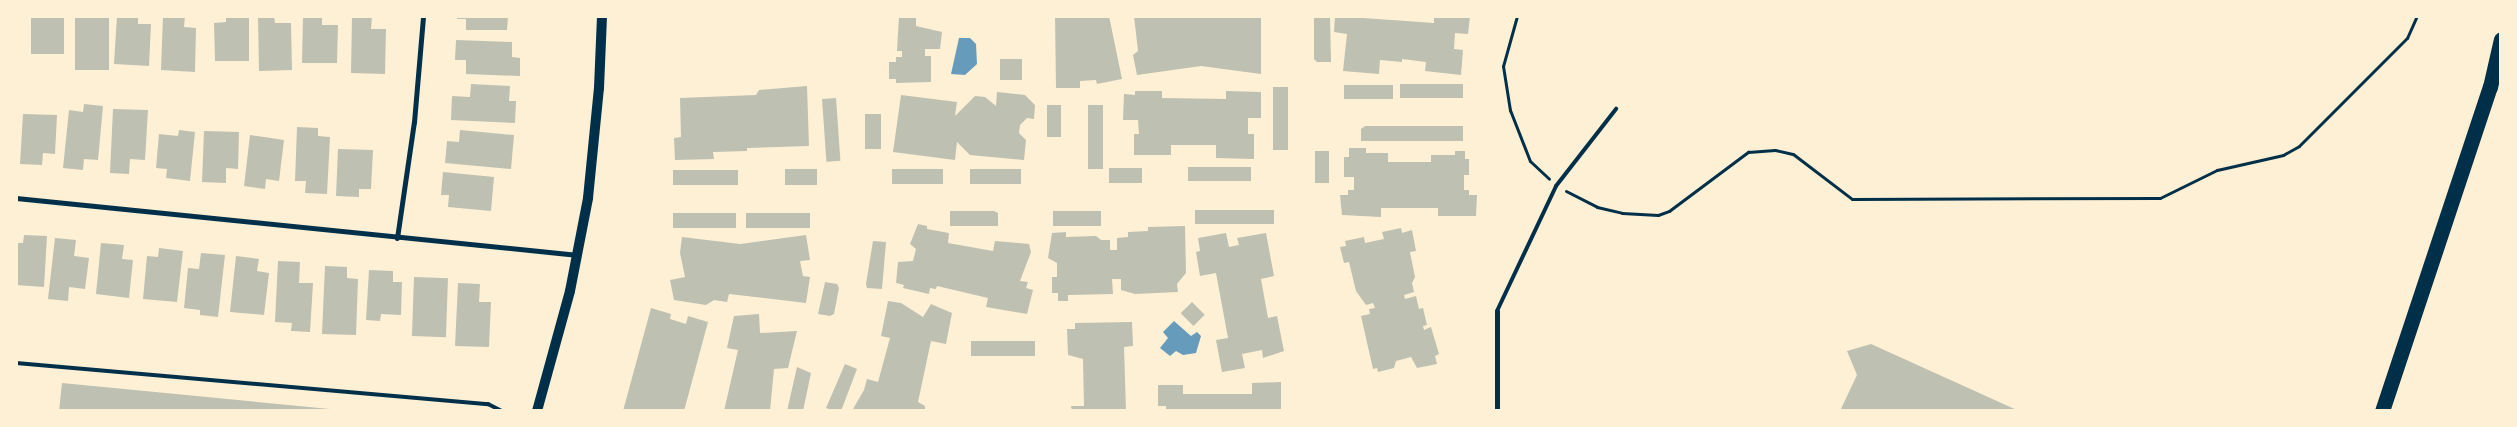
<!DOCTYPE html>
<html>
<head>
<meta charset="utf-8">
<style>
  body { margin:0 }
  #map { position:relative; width:2517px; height:427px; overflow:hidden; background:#fdf0d5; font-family:Commissioner,sans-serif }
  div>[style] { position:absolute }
  .water>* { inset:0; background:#669bbc }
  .building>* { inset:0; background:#bec0b2; transform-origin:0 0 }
  .path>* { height:3px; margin:-1.5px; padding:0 1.5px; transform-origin:1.5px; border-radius:1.5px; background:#003049 }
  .service>* { height:4px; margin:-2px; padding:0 2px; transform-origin:2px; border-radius:2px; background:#003049 }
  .minor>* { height:5px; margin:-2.5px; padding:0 2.5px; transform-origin:2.5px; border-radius:2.5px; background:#003049 }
  .secondary>* { height:10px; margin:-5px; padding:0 5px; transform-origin:5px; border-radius:5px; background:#003049 }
  .motorway>* { height:15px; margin:-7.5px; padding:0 7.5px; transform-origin:7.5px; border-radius:7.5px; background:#003049 }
  span { translate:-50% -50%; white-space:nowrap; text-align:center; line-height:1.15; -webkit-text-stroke:5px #fdf0d5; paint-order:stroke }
  .frame { position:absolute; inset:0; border:18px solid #fdf0d5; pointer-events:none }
</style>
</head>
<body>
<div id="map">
  <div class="water">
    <div style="clip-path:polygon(959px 38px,970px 38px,976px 44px,977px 64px,965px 75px,951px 74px)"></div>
    <div style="clip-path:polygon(1174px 321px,1191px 336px,1197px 332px,1201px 336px,1196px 353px,1183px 355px,1176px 351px,1170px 356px,1160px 348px,1168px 338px,1163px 332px)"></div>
  </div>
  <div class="building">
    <div style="left:31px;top:16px;width:33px;height:38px"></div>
    <div style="left:75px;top:16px;width:34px;height:54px"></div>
    <div style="clip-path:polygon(117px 16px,138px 16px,138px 24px,151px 24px,149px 66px,114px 64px)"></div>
    <div style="clip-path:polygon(163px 16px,185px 16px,184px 27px,196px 28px,195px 72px,161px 70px)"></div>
    <div style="clip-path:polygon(226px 16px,249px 16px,249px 61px,215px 61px,214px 23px,226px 22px)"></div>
    <div style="clip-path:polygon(258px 16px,274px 16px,275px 23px,291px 23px,292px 70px,259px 71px)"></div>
    <div style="clip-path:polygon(303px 16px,322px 16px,322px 25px,338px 25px,337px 63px,302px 63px)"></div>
    <div style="clip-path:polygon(352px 16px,372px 16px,371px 29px,386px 29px,385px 74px,351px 73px)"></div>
    <div style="clip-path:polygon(457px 16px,508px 16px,507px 30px,466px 30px,466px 19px,457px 19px)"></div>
    <div style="clip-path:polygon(899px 16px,916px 16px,916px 26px,942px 32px,940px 49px,925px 49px,925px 56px,931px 56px,931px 82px,896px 83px,896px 79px,889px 79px,889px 62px,896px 62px,896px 57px,902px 57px,902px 51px,897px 51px)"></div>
    <div style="clip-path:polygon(1055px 16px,1109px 16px,1122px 79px,1097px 84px,1096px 80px,1080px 81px,1080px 88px,1056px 88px)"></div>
    <div style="clip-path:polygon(1134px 16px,1261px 16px,1261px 74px,1201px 66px,1137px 75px,1133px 55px,1138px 51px)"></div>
    <div style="clip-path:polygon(1314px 16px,1330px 16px,1331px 62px,1317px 62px,1314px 59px)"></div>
    <div style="clip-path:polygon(1335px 16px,1434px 23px,1434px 16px,1470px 16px,1468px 34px,1455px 33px,1454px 49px,1463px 50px,1461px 75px,1425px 71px,1426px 62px,1402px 59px,1402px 62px,1380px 60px,1379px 74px,1343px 71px,1347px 34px,1334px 32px)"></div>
    <div style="clip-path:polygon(456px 40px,512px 42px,512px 57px,520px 58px,520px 76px,466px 74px,466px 60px,455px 60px)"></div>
    <div style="left:1000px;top:59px;width:22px;height:21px"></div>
    <div style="clip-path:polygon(471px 84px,510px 86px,509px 101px,516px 101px,515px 123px,451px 120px,452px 96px,470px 97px)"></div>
    <div style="left:1400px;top:84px;width:63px;height:14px"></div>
    <div style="left:1344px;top:85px;width:49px;height:14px"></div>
    <div style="clip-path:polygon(807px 86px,809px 146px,747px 148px,747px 151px,713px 152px,714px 159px,675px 160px,674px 138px,681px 137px,680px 98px,756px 95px,759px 90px)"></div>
    <div style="left:1273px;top:87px;width:15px;height:63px"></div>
    <div style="clip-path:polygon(1135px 91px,1162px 91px,1162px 98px,1226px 99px,1226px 91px,1261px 92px,1261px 118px,1248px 118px,1248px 134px,1254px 134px,1254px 159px,1216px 158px,1216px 145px,1171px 145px,1171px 155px,1134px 155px,1134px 134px,1139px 134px,1138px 120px,1123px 120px,1124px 94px,1135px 95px)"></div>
    <div style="clip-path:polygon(997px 92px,1025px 95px,1035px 105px,1034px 119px,1027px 118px,1020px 125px,1019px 133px,1026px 140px,1024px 160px,970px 155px,957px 142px,955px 160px,893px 152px,901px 95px,957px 102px,955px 116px,975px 96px,985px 97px,996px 106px)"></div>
    <div style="left:836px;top:98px;width:63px;height:14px;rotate:86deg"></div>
    <div style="clip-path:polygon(84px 104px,103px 106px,98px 160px,84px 159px,83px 170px,63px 168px,69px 110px,83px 112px)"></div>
    <div style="left:1047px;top:105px;width:14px;height:32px"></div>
    <div style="left:1088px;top:105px;width:15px;height:64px"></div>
    <div style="clip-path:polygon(113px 109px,148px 110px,145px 160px,130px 159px,129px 174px,110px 173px)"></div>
    <div style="clip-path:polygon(23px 114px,57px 115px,55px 154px,43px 153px,42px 165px,20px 164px)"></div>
    <div style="left:865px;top:114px;width:16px;height:35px"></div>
    <div style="clip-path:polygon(1365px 126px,1463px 126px,1463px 141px,1361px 141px,1361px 129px)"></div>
    <div style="clip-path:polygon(297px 127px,318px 128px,318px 136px,330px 137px,327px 194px,305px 193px,306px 181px,295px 181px)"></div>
    <div style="clip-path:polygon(179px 130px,195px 132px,190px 181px,166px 178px,167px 169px,156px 168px,159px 134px,178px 136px)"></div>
    <div style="clip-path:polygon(460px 130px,514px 135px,511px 169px,445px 163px,447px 141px,459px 142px)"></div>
    <div style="clip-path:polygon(204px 131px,239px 132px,238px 169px,226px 168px,226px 183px,202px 182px)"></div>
    <div style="clip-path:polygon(250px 135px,284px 140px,279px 181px,266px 179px,265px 189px,244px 186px)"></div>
    <div style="clip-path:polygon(1349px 148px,1366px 148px,1366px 153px,1388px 153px,1388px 162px,1431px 162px,1431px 155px,1455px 155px,1455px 151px,1465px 151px,1465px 159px,1469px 159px,1469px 175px,1464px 175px,1464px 190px,1469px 190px,1469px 195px,1477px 195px,1476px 216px,1438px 216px,1438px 208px,1381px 208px,1381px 217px,1342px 215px,1340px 195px,1348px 195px,1348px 190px,1354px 190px,1354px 177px,1344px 177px,1344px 157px,1349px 157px)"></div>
    <div style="clip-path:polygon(338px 149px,373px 150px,371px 189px,359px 189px,359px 197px,336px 196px)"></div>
    <div style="left:1315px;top:151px;width:14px;height:32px"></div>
    <div style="left:1251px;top:167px;width:14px;height:63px;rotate:90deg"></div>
    <div style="left:1109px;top:168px;width:33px;height:15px"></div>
    <div style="left:817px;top:169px;width:16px;height:32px;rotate:90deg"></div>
    <div style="left:943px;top:169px;width:15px;height:51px;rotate:90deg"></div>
    <div style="left:970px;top:169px;width:51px;height:15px"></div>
    <div style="left:673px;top:170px;width:65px;height:15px"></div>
    <div style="clip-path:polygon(443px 172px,494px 177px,491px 211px,448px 207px,449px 195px,441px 195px)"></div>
    <div style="left:1195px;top:210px;width:79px;height:14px"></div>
    <div style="clip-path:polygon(950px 211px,994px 211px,998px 213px,998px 226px,950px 226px)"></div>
    <div style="left:1053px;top:211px;width:48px;height:15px"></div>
    <div style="left:673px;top:213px;width:63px;height:15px"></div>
    <div style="left:746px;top:213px;width:64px;height:15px"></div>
    <div style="clip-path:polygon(918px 224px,927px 226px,927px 229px,949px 233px,948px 243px,993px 251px,995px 241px,1029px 244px,1031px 252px,1020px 281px,1028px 282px,1026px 288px,1033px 290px,1027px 314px,986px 307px,988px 298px,937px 286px,936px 289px,930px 288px,929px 294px,903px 288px,904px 285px,896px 283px,898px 262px,913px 261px,916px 249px,910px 244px)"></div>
    <div style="clip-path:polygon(1185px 226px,1186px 273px,1177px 284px,1178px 292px,1135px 294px,1121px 290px,1121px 279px,1112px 279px,1113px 294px,1068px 295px,1068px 301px,1058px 301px,1058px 293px,1052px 293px,1052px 277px,1057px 277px,1057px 263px,1048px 258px,1052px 233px,1066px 232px,1066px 237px,1096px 236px,1101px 240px,1110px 240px,1110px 250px,1117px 250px,1117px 238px,1128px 237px,1128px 232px,1148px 231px,1148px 227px)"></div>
    <div style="clip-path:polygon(1401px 228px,1402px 233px,1412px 230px,1416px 251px,1410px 252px,1415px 277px,1412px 283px,1414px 292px,1404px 295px,1405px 299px,1416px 296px,1419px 309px,1423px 308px,1427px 325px,1423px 326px,1424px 330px,1431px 327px,1439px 354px,1435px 356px,1437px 364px,1417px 368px,1411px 357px,1396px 361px,1394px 368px,1378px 372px,1377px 368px,1373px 369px,1361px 316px,1370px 314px,1369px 309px,1375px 308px,1373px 303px,1366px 305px,1356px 291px,1349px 262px,1344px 263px,1340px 247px,1346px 246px,1345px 241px,1364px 237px,1365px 243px,1384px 239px,1382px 232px)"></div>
    <div style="clip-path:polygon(1226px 233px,1229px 247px,1239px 245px,1237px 238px,1266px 233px,1274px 276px,1261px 279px,1268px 318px,1277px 316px,1284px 351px,1263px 358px,1262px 350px,1242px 354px,1245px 368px,1222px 372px,1216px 340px,1228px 338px,1216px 273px,1200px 276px,1196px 252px,1200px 251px,1198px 238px)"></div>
    <div style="clip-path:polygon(24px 235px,47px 236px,44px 287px,16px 285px,16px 243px,23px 243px)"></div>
    <div style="clip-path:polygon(806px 235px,810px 260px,800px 261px,803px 276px,810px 277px,806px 303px,729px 294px,727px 302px,714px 300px,706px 305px,674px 300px,670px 280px,685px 277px,680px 253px,682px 237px,740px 244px)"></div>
    <div style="clip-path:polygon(55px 238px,76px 240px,74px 256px,89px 258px,85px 289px,69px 287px,68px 301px,48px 299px)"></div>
    <div style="clip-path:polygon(873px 241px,886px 242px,882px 289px,867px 288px,866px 284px)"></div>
    <div style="clip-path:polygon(101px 243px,124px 245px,122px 259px,133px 260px,129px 298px,96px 294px)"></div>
    <div style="clip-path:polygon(159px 248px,183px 251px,177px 302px,143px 299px,147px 256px,158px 257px)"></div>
    <div style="clip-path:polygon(201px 253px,225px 255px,218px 317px,200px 315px,200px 310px,184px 308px,188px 268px,199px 269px)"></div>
    <div style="clip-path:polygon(236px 256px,259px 259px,257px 271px,269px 273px,264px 315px,230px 312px)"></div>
    <div style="clip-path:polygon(278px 261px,300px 262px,299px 283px,313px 283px,310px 332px,291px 331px,292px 323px,275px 322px)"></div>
    <div style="clip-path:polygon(325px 266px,347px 267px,347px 278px,358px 279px,356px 335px,322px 334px)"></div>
    <div style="clip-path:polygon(369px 270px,393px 271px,393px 282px,402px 282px,401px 315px,381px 314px,380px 321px,366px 320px)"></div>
    <div style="left:414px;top:277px;width:34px;height:59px;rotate:2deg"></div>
    <div style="clip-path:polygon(825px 282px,837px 284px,839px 288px,834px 314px,830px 316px,818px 314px)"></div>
    <div style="clip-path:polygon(458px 283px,480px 284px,479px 302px,491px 302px,489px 347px,455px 346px)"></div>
    <div style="clip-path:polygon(888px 301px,901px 303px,923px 317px,931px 304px,952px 313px,946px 344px,931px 341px,918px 402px,925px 406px,925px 411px,853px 409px,864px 390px,867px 379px,878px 382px,890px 338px,881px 336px)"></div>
    <div style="left:1192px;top:302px;width:18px;height:16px;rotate:45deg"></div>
    <div style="clip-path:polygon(651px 308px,671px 314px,670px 319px,686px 324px,688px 316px,708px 322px,684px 411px,623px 411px)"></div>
    <div style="clip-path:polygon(759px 314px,760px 333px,797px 331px,788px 368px,774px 369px,770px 411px,724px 411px,738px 350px,727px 348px,734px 316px)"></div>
    <div style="clip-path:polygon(1132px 322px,1133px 346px,1124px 347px,1126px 411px,1072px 411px,1071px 406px,1084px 406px,1083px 359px,1068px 355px,1067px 329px,1075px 329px,1075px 323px)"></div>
    <div style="left:971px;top:341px;width:64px;height:15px"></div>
    <div style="clip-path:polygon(1871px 344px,2019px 411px,1840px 411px,1857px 375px,1847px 351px)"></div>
    <div style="clip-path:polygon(845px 364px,857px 369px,841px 411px,834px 411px,826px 408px)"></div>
    <div style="clip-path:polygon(797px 367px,811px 373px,803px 411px,787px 411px)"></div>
    <div style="clip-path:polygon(1281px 382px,1281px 409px,1277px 411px,1166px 411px,1166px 406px,1158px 406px,1158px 385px,1183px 385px,1183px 394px,1252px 394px,1252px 383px)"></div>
    <div style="clip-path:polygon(62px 383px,330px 409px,330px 411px,59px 411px)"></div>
  </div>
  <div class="path">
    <div style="left:1517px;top:16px;width:52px;rotate:105.6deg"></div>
    <div style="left:1503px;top:66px;width:45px;rotate:81deg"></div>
    <div style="left:1510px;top:110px;width:55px;rotate:68.6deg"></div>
    <div style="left:1530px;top:161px;width:26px;rotate:43deg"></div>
    <div style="left:1566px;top:191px;width:35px;rotate:27deg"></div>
    <div style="left:1597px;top:207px;width:26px;rotate:13deg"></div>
    <div style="left:1622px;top:213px;width:36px;rotate:3deg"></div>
    <div style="left:1658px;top:215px;width:12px;rotate:-20deg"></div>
    <div style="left:1669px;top:211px;width:99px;rotate:-36.8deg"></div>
    <div style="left:1748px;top:152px;width:27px;rotate:-4deg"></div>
    <div style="left:1775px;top:150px;width:18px;rotate:13deg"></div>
    <div style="left:1793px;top:154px;width:74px;rotate:37.3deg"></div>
    <div style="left:1852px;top:199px;width:308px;rotate:-0.2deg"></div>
    <div style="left:2160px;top:198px;width:64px;rotate:-26.2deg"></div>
    <div style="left:2217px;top:170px;width:68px;rotate:-12.8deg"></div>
    <div style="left:2283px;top:155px;width:18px;rotate:-29deg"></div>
    <div style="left:2299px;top:146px;width:153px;rotate:-45deg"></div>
    <div style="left:2407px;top:38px;width:24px;rotate:-66deg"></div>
  </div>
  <div class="service">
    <div style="left:1497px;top:311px;width:138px;rotate:-64.7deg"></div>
    <div style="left:1556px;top:186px;width:98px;rotate:-52.1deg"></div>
    <div style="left:16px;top:363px;width:474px;rotate:5deg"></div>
    <div style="left:488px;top:404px;width:16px;rotate:27deg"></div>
  </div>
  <div class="minor">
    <div style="left:16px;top:198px;width:565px;rotate:5.79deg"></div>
    <div style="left:397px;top:238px;width:117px;rotate:-81.7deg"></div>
    <div style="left:414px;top:122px;width:106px;rotate:-85.1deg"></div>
    <div style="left:1497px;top:311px;width:100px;rotate:90deg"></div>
  </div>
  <div class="secondary">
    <div style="left:537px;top:411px;width:124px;rotate:-74.6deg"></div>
    <div style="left:570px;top:291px;width:95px;rotate:-79deg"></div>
    <div style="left:588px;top:198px;width:111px;rotate:-84.3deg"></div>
    <div style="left:599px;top:88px;width:72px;rotate:-87.6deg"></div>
  </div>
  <div class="motorway">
    <div style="left:2382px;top:411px;width:342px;rotate:-71.6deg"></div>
    <div style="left:2490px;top:87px;width:49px;rotate:-77.1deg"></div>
  </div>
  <div class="frame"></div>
</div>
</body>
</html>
